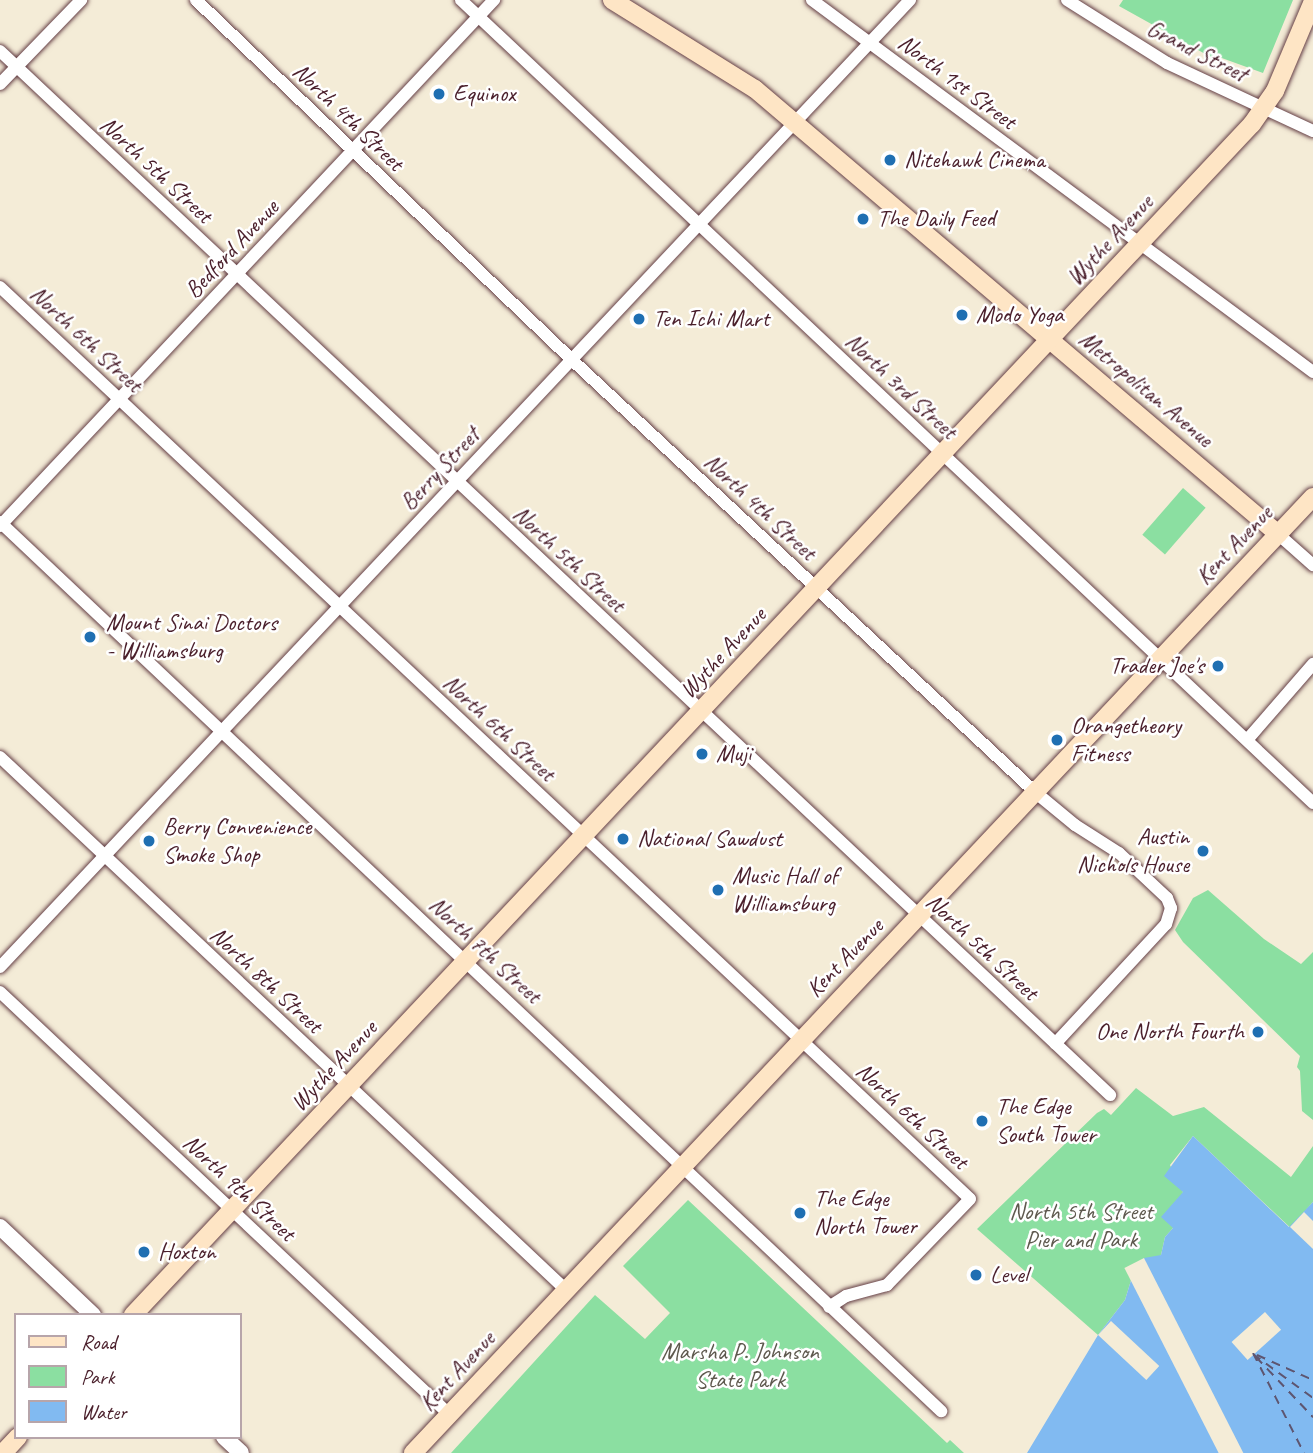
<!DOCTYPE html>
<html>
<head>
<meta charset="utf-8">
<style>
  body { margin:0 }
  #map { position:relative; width:1313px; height:1453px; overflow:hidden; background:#f4ecd7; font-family:Caveat,sans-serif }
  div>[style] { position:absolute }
  .green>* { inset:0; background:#8bdfa1; transform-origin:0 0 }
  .water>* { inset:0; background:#81baf1 }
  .pier>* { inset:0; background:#f4ecd7; transform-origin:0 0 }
  .ferry>* { height:2px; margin-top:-1px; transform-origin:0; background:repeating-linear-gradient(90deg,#5d5570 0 9px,transparent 0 16px) }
  .roads { filter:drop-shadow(0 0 2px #643e45) drop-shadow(0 0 2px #643e45) }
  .minor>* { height:12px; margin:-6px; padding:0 6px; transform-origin:6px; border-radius:6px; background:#fff }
  .tertiary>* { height:16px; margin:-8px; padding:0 8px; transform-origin:8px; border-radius:8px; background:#fff }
  .secondary>* { height:18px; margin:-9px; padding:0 9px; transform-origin:9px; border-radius:9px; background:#fee5c5 }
  .dots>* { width:19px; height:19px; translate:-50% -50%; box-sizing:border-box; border:4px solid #fff; border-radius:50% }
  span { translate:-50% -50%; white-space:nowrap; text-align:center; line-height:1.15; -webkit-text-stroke:5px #fff; paint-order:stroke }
  .street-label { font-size:24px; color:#4a1f2b }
  .poi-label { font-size:24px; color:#4a1f2b }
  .left { translate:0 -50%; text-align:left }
  .right { translate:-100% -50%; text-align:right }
  .park-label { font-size:24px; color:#5e594e }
  .legend { position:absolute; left:14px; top:1313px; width:228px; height:126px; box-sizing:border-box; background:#fff; border:2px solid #b7a5aa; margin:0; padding:9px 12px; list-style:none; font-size:21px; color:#4a1f2b }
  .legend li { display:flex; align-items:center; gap:14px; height:35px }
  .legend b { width:35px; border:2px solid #b7a5aa }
</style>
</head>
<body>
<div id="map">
  <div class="green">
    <div style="clip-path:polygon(1123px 0,1293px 0,1263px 73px,1219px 57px,1216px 60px,1119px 6px)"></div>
    <div style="left:1183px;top:488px;width:30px;height:62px;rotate:41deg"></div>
    <div style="clip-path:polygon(1208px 890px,1264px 939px,1301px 964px,1313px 952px,1313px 1120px,1302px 1111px,1300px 1071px,1297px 1067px,1300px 1056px,1183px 942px,1175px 930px,1193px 898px)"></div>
    <div style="clip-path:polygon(1136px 1088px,1173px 1116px,1204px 1107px,1291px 1177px,1313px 1146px,1313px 1202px,1304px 1212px,1313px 1249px,1193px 1136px,1170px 1165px,1183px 1192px,1173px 1228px,1165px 1237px,1161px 1255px,1132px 1277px,1125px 1300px,1098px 1335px,977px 1229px,1097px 1113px,1104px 1109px,1111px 1115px)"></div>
    <div style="clip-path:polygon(688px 1200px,947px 1443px,950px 1440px,964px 1453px,451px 1453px,595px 1295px,645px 1339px,670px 1313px,623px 1266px)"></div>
  </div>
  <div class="water">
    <div style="clip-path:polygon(1193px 1136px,1289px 1227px,1313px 1202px,1313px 1453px,1027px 1453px,1098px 1335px,1125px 1300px,1132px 1277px,1144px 1258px,1161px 1255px,1165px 1237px,1173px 1228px,1161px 1217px,1183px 1192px,1164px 1176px)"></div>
  </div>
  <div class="pier">
    <div style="clip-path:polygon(1304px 1212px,1313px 1221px,1313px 1249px,1290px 1227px)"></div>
    <div style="left:1144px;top:1258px;width:220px;height:22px;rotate:63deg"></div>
    <div style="left:1265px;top:1312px;width:24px;height:45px;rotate:48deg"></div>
    <div style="left:1111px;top:1321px;width:66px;height:19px;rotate:43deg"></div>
  </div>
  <div class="ferry">
    <div style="left:1253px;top:1353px;width:112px;rotate:63deg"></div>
    <div style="left:1253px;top:1354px;width:74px;rotate:36.3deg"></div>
    <div style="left:1257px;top:1355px;width:61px;rotate:24.1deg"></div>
    <div style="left:1256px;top:1357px;width:83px;rotate:46.5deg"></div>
  </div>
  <div class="roads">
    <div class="minor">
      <div style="left:196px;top:0;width:519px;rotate:43.75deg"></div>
      <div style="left:571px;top:359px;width:635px;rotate:43.02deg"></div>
      <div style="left:1035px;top:792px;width:52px;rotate:39.5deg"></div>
      <div style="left:1075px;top:825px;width:52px;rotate:32.5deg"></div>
      <div style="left:1119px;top:853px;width:66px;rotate:43.2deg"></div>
      <div style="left:1167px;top:898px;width:11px;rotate:68deg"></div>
      <div style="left:1171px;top:908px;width:17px;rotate:107deg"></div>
      <div style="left:1166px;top:924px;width:163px;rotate:132.8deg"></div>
      <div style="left:461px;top:0;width:1171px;rotate:43.3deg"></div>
      <div style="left:812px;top:0;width:624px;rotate:36.59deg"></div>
      <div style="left:1067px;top:0;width:118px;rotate:32.2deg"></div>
      <div style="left:1167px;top:63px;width:161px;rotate:25deg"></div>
      <div style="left:0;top:51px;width:1524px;rotate:43.24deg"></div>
      <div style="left:0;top:84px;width:117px;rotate:-46deg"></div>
      <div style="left:0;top:287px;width:1331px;rotate:43.23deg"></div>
      <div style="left:970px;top:1199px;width:120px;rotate:134deg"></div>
      <div style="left:887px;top:1285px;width:42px;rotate:165deg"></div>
      <div style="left:846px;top:1296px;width:20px;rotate:147deg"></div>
      <div style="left:0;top:522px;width:1295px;rotate:43.37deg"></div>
      <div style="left:0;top:526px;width:722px;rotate:-46.8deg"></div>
      <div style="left:1278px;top:534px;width:47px;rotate:41.5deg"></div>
      <div style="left:1247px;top:740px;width:101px;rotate:-49deg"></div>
      <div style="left:0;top:757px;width:777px;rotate:43.28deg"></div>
      <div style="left:0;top:967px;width:1328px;rotate:-46.74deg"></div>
      <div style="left:0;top:992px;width:618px;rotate:43.23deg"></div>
    </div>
    <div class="tertiary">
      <div style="left:0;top:1227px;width:128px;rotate:43.4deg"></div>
      <div style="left:224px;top:1437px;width:23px;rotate:43deg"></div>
    </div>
    <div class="secondary">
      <div style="left:612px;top:0;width:168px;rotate:31.9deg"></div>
      <div style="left:755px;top:89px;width:687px;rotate:40.39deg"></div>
      <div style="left:133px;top:1315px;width:1634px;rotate:-46.79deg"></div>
      <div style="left:1252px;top:124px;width:40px;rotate:-55.1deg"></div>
      <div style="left:1275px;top:91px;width:98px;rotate:-67.1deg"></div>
      <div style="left:3px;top:1453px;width:22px;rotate:-47deg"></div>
      <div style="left:413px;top:1453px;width:1313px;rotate:-46.73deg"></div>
    </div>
  </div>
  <div class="dots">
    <div style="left:439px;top:94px;background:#1f6fb2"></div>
    <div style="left:890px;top:160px;background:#1f6fb2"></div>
    <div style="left:863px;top:219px;background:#1f6fb2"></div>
    <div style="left:962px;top:315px;background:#1f6fb2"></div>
    <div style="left:639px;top:319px;background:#1f6fb2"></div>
    <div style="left:90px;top:637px;background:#1f6fb2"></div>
    <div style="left:1218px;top:666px;background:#1f6fb2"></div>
    <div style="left:1057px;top:740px;background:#1f6fb2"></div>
    <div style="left:702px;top:754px;background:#1f6fb2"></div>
    <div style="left:623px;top:839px;background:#1f6fb2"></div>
    <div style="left:149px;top:841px;background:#1f6fb2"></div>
    <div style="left:1203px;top:851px;background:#1f6fb2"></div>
    <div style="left:718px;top:890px;background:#1f6fb2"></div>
    <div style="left:1258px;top:1032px;background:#1f6fb2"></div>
    <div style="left:982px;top:1121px;background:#1f6fb2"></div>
    <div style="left:800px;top:1213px;background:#1f6fb2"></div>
    <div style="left:144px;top:1252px;background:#1f6fb2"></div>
    <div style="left:976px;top:1275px;background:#1f6fb2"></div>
  </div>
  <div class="street-label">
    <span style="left:1197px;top:51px;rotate:27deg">Grand Street</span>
    <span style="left:957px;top:82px;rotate:37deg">North 1st Street</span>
    <span style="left:348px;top:117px;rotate:44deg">North 4th Street</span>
    <span style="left:156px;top:170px;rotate:43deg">North 5th Street</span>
    <span style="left:1110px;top:240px;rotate:-47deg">Wythe Avenue</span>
    <span style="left:232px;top:249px;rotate:-47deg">Bedford Avenue</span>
    <span style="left:86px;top:339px;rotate:43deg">North 6th Street</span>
    <span style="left:901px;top:386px;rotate:43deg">North 3rd Street</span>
    <span style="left:1146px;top:389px;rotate:40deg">Metropolitan Avenue</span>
    <span style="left:440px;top:469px;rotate:-47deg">Berry Street</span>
    <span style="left:760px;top:507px;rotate:43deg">North 4th Street</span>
    <span style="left:1234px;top:545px;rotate:-46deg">Kent Avenue</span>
    <span style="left:569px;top:559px;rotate:43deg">North 5th Street</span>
    <span style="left:723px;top:653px;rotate:-47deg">Wythe Avenue</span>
    <span style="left:499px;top:728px;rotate:43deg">North 6th Street</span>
    <span style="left:982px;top:947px;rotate:43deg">North 5th Street</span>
    <span style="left:485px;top:950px;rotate:43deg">North 7th Street</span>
    <span style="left:845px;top:958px;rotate:-46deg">Kent Avenue</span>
    <span style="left:266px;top:980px;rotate:43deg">North 8th Street</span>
    <span style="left:334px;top:1066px;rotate:-47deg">Wythe Avenue</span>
    <span style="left:912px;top:1116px;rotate:43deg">North 6th Street</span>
    <span style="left:239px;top:1188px;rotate:43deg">North 9th Street</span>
    <span style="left:457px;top:1371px;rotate:-47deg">Kent Avenue</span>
  </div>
  <div class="poi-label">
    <span class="left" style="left:453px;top:94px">Equinox</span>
    <span class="left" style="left:904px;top:160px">Nitehawk Cinema</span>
    <span class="left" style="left:877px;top:219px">The Daily Feed</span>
    <span class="left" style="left:976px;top:315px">Modo Yoga</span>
    <span class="left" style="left:653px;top:319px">Ten Ichi Mart</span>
    <span class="left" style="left:106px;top:637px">Mount Sinai Doctors<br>- Williamsburg</span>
    <span class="right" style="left:1204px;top:666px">Trader Joe's</span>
    <span class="left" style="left:1071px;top:740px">Orangetheory<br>Fitness</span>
    <span class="left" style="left:716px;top:754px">Muji</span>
    <span class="left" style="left:163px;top:841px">Berry Convenience<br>Smoke Shop</span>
    <span class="right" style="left:1189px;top:851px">Austin<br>Nichols House</span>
    <span class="left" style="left:637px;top:839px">National Sawdust</span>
    <span class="left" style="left:732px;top:890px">Music Hall of<br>Williamsburg</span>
    <span class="right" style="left:1244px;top:1032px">One North Fourth</span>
    <span class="left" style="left:996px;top:1121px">The Edge<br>South Tower</span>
    <span class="left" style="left:814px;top:1213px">The Edge<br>North Tower</span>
    <span class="left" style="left:158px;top:1252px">Hoxton</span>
    <span class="left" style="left:990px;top:1275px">Level</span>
  </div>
  <div class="park-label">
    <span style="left:1081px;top:1226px">North 5th Street<br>Pier and Park</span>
    <span style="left:740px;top:1366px">Marsha P. Johnson<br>State Park</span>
  </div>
  <ul class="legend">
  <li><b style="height:9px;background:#fee5c5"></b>Road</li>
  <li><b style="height:19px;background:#8bdfa1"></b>Park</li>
  <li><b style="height:19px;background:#81baf1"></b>Water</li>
  </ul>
</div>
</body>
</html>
